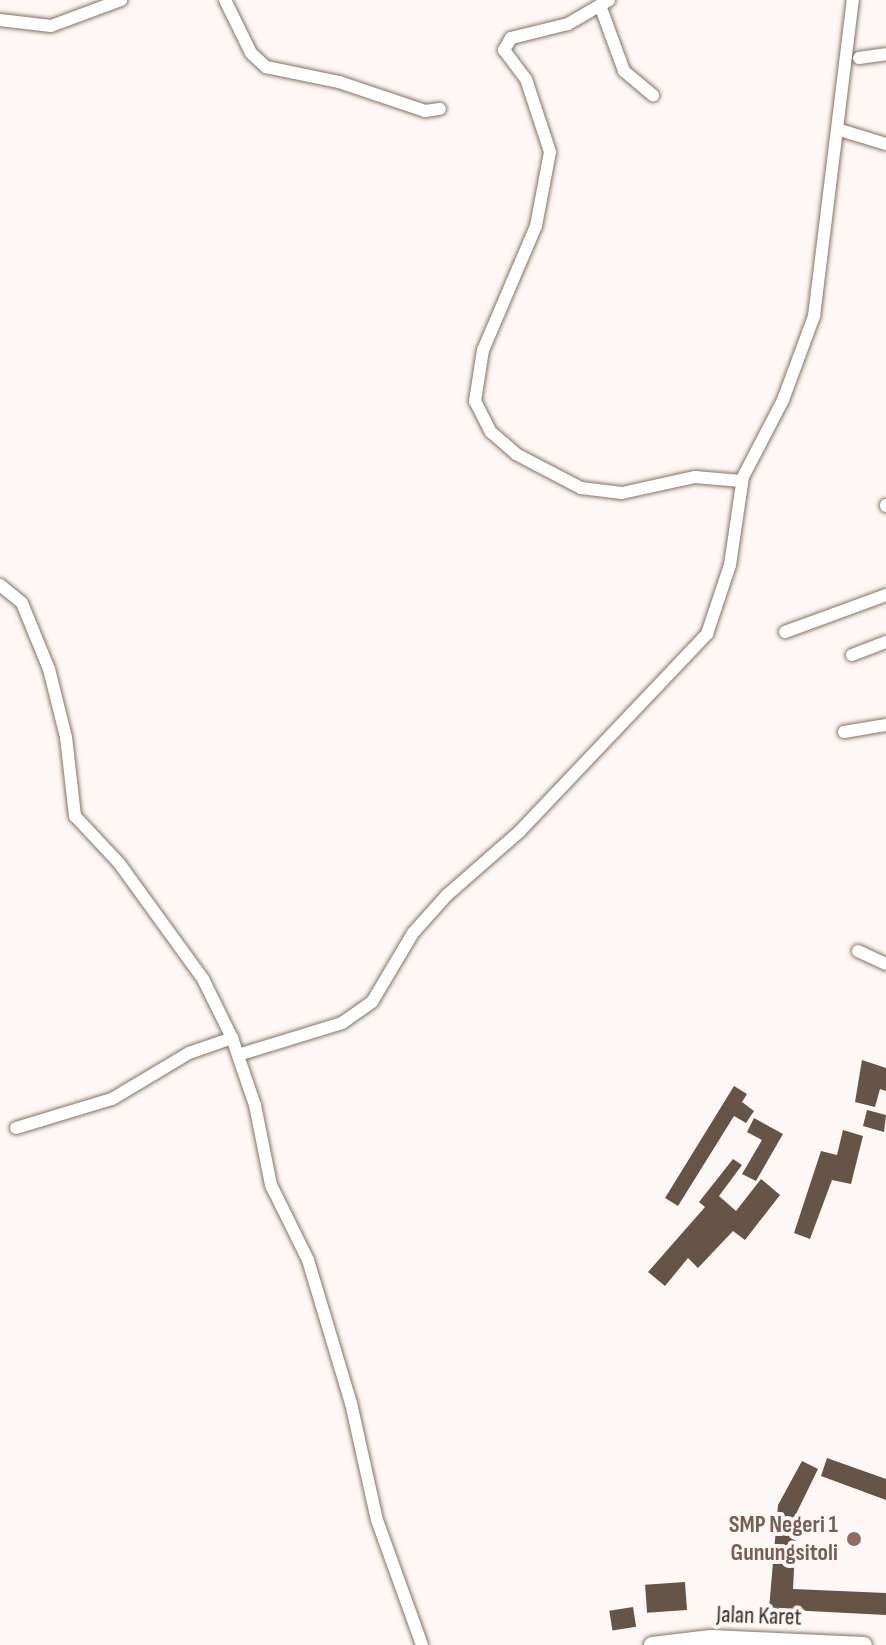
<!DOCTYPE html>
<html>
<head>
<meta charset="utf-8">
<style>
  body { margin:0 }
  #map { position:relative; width:886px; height:1645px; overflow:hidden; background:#fdf8f5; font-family:"Sofia Sans Condensed",sans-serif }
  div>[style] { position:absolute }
  .building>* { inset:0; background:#665446; transform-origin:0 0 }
  .roads { filter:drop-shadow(0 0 2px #867364) drop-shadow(0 0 2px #867364) }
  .street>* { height:12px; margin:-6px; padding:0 6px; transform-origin:6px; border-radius:6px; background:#fff }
  .secondary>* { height:16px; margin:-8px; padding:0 8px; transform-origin:8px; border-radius:8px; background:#fff }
  .dots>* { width:22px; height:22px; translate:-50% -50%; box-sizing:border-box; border:4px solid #fdf8f5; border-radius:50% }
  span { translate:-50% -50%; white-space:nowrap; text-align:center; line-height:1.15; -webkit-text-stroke:8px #fdf8f5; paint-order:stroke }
  .education-label { font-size:24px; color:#785e54; font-weight:700 }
  .right { translate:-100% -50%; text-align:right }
  .street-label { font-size:24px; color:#312922 }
</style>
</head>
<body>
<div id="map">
  <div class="building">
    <div style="clip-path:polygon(862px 1060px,886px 1068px,886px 1091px,880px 1089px,875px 1107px,855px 1102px)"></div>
    <div style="clip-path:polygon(734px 1086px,747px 1094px,742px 1102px,754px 1111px,746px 1123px,734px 1116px,678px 1206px,665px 1198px)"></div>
    <div style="clip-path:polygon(867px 1110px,886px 1115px,884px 1132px,863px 1126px)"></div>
    <div style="clip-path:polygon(754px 1118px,783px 1134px,756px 1181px,742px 1174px,762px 1140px,747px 1132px)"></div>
    <div style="clip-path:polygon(843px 1130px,863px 1136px,851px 1184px,832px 1180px,810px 1239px,794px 1233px,821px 1151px,837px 1155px)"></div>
    <div style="clip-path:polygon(733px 1159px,742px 1165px,719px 1196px,736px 1211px,761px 1179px,780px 1195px,745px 1240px,733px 1231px,698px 1268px,688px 1258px,665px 1286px,648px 1272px,705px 1207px,699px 1202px)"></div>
    <div style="clip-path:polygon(827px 1458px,886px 1479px,886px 1500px,821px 1476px)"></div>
    <div style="clip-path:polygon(802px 1461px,818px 1469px,797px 1512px,793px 1589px,886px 1593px,886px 1615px,769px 1609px,778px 1505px)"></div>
    <div style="left:685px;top:1582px;width:28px;height:40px;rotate:86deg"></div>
    <div style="left:633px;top:1607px;width:20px;height:24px;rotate:81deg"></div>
  </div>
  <div class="roads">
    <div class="street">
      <div style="left:225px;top:0;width:59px;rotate:63.9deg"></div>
      <div style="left:251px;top:53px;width:21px;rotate:43deg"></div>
      <div style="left:266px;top:67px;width:75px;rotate:11.6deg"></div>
      <div style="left:339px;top:82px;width:91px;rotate:18.6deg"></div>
      <div style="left:425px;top:111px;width:15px;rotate:-8deg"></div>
      <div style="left:609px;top:0;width:48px;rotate:149.7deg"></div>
      <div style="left:568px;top:24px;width:59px;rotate:166.2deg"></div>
      <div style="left:511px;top:38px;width:14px;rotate:120deg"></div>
      <div style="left:504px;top:50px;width:36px;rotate:53deg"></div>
      <div style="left:526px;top:79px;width:77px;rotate:71.8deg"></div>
      <div style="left:550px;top:152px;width:75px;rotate:100.7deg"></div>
      <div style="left:536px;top:226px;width:135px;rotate:113.1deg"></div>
      <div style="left:483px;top:350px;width:52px;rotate:98.9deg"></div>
      <div style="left:475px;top:401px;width:35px;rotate:63deg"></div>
      <div style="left:491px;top:432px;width:33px;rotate:41deg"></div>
      <div style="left:516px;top:454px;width:73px;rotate:27.6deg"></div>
      <div style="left:581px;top:488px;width:41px;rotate:7deg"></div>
      <div style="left:622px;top:493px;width:75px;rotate:-12.4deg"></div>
      <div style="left:695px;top:477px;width:46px;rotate:5deg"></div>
      <div style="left:601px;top:8px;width:67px;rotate:69.9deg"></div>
      <div style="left:624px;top:71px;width:38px;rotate:40deg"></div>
      <div style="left:0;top:20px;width:51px;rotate:6.7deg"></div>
      <div style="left:51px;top:26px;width:75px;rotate:-20.4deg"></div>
      <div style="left:859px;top:58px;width:27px;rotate:-8deg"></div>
      <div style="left:840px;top:130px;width:48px;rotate:16.9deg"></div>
      <div style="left:886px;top:506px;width:1px;rotate:-90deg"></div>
      <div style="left:0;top:585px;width:28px;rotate:39deg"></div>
      <div style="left:22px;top:603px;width:71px;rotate:67.8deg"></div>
      <div style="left:49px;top:669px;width:70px;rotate:76deg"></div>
      <div style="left:66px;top:737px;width:80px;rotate:83.5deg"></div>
      <div style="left:75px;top:816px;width:64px;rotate:46.9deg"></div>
      <div style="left:119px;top:863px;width:143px;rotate:54.1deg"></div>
      <div style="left:203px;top:979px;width:66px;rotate:63.8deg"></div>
      <div style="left:232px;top:1038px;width:71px;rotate:71.1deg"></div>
      <div style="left:255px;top:1105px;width:82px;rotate:78.7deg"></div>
      <div style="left:271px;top:1185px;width:84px;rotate:63.7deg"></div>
      <div style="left:308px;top:1260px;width:149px;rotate:73.3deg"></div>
      <div style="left:351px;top:1403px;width:120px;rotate:77.5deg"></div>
      <div style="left:377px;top:1520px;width:133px;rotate:70.2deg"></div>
      <div style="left:785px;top:632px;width:108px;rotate:-20.1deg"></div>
      <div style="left:852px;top:655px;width:36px;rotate:-21deg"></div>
      <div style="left:844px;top:732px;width:43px;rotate:-9.5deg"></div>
      <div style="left:858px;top:951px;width:31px;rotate:25deg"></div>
      <div style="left:238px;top:1055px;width:109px;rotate:-17.1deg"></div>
      <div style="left:342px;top:1023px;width:37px;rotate:-35deg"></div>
      <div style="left:372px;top:1002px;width:80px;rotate:-59.3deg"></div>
      <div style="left:413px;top:933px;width:51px;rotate:-48.2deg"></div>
      <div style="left:447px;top:895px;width:97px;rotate:-41.2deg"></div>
      <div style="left:520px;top:831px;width:272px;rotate:-46.5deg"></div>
      <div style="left:707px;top:634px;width:73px;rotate:-71.6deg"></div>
      <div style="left:730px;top:565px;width:89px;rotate:-81.6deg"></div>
      <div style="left:743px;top:477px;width:87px;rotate:-62.5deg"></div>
      <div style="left:783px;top:400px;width:90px;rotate:-69.7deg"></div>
      <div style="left:814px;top:316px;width:318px;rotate:-83deg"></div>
      <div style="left:16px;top:1128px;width:100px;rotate:-16.8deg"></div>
      <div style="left:112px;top:1099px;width:90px;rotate:-30.9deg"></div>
      <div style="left:189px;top:1053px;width:46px;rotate:-19.2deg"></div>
    </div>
    <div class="secondary">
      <div style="left:652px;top:1645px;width:59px;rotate:-6.8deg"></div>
      <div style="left:711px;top:1638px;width:153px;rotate:2.6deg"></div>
    </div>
  </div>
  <div class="dots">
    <div style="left:854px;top:1539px;background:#8d6e63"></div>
  </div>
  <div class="education-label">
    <span class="right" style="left:838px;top:1539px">SMP Negeri 1<br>Gunungsitoli</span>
  </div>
  <div class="street-label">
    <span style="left:759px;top:1616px;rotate:2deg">Jalan Karet</span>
  </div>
</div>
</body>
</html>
